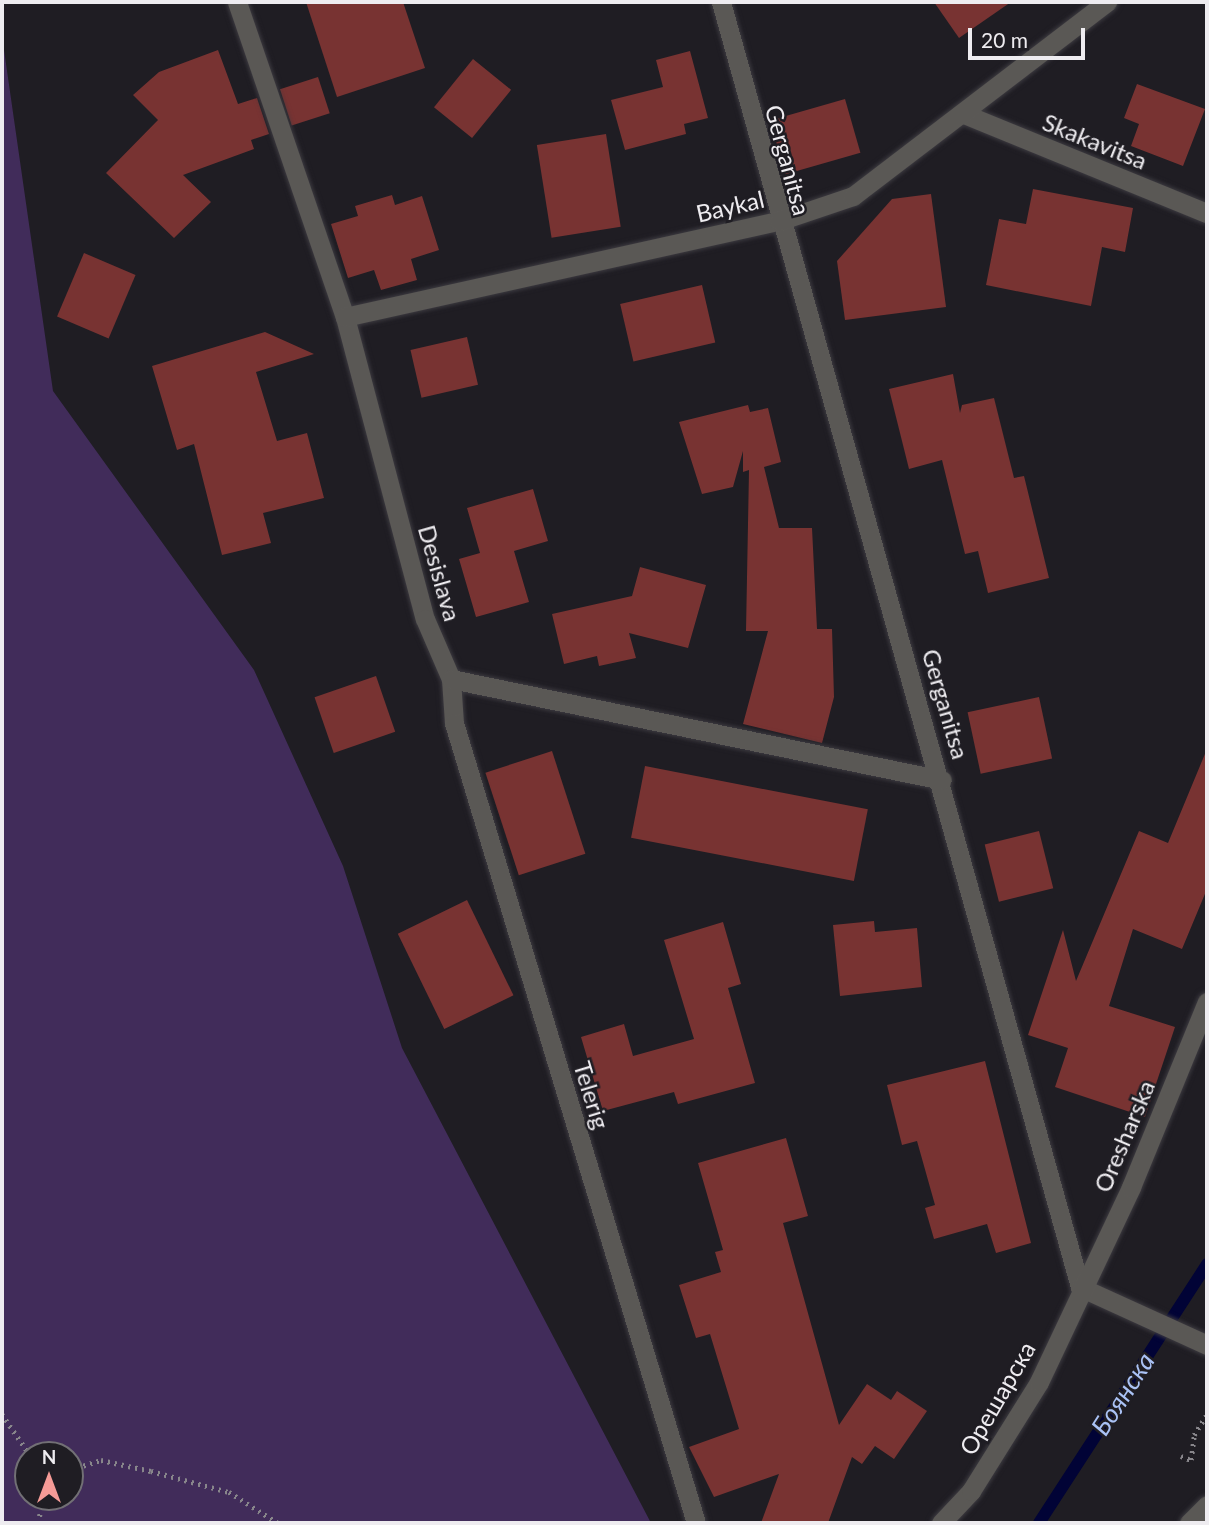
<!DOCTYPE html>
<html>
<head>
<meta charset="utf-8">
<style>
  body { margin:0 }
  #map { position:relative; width:1209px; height:1525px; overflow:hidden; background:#1f1d23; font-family:Lato,sans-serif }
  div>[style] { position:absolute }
  .green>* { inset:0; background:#412c5a }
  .stream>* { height:12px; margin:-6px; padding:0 6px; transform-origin:6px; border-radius:6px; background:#010336 }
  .building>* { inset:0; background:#783332; transform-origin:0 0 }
  .path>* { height:4.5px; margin-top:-2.25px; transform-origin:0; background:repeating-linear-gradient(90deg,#88868b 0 2px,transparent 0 7px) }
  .roads { filter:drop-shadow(0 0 2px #3c3a40) drop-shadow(0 0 2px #3c3a40) }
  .minor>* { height:19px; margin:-9.5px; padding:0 9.5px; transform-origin:9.5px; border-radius:9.5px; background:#5a5855 }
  span { translate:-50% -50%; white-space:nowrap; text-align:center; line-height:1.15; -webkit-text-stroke:5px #1f1d23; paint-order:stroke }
  .street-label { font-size:24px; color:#eeecf0 }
  .water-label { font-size:26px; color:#aac2f5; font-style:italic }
  .frame { position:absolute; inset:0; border:4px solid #eeecf0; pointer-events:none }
  .north { position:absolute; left:14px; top:1441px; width:70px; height:70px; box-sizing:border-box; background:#1f1d23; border:2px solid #727075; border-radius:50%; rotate:0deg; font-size:19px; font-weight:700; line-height:28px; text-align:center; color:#eeecf0 }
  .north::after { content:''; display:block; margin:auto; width:24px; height:32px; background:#f59b97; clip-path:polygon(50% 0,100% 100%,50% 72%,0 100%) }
  .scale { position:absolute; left:968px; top:28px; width:117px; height:32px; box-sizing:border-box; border:4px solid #eeecf0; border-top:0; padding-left:9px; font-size:21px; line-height:24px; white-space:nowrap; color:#eeecf0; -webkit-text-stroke:5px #1f1d23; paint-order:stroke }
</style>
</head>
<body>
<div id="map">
  <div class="green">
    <div style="clip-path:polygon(evenodd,2px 36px,53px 391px,254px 670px,343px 866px,402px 1048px,651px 1523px,2px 1523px,2px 36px,28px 1455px,70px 1455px,70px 1497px,28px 1497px,28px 1455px)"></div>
  </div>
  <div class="stream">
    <div style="left:1039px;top:1523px;width:309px;rotate:-57deg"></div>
  </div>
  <div class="building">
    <div style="clip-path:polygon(306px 2px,403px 2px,425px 68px,337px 97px)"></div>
    <div style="clip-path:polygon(934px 2px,1011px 2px,959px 38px)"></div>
    <div style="clip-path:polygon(218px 50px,238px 104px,257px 98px,269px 134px,251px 140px,254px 149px,183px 175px,211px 202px,174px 238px,106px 173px,158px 120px,133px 95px,159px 72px)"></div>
    <div style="clip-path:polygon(690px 51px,708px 118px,684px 124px,686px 134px,625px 150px,611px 100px,663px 87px,656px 60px)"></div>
    <div style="left:473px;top:59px;width:49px;height:62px;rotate:39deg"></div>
    <div style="left:318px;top:77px;width:38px;height:40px;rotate:72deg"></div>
    <div style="clip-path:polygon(1137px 84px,1205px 109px,1183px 166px,1131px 146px,1139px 124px,1124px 118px)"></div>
    <div style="left:845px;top:99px;width:56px;height:78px;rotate:74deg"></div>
    <div style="left:606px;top:134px;width:94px;height:70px;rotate:81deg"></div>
    <div style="clip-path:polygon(1033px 189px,1133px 208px,1125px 252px,1102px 247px,1091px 306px,986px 285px,999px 219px,1026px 224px)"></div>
    <div style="clip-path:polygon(931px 194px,946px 307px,845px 320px,837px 261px,892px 199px)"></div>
    <div style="clip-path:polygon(392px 195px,395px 205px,422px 196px,439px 250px,411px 259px,417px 280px,381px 290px,374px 270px,348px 278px,331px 224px,358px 216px,355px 206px)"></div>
    <div style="left:84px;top:253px;width:56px;height:69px;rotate:23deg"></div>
    <div style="left:702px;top:285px;width:59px;height:84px;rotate:77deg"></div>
    <div style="clip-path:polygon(265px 332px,314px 354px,256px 372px,277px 441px,307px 433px,324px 498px,263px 513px,271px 543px,222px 555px,194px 444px,177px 450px,152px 366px)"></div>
    <div style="left:467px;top:337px;width:49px;height:58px;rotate:77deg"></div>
    <div style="clip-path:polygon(953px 374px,960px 413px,962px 405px,994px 398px,1014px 478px,1024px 476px,1049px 578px,988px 593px,978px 551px,965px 554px,942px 460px,909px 469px,889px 389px)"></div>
    <div style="clip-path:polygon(748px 405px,750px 412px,768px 408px,781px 462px,764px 467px,779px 528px,812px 528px,817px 629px,832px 629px,834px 697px,822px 743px,743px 724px,768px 631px,746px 631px,749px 470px,743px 472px,743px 451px,733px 487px,702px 494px,679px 422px)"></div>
    <div style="clip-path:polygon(533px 489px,548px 541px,514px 551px,529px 602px,476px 617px,459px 559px,480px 553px,467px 508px)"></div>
    <div style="clip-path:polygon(640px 567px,706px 585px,688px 648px,629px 633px,636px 658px,599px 666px,597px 656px,564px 664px,552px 614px,632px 596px)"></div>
    <div style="left:376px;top:676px;width:59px;height:65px;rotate:71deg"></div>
    <div style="left:1039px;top:697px;width:63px;height:73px;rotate:78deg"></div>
    <div style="clip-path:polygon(1207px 749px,1207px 889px,1182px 949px,1133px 929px,1109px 1006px,1175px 1027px,1145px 1117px,1055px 1087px,1068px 1048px,1028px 1035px,1063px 930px,1076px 981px,1139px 831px,1168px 843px)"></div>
    <div style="left:552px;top:751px;width:108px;height:70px;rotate:72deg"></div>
    <div style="left:645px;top:766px;width:227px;height:73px;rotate:11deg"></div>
    <div style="left:1039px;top:831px;width:59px;height:56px;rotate:76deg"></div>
    <div style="left:467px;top:900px;width:106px;height:77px;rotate:64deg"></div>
    <div style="clip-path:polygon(874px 921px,875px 932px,917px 928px,922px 987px,840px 996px,833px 925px)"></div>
    <div style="clip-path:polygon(723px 922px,741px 984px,728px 988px,755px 1083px,678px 1104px,674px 1092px,603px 1111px,581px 1037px,624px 1024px,633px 1056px,694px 1039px,664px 940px)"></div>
    <div style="clip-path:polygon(985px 1061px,1031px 1243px,996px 1253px,987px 1224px,934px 1239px,925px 1208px,935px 1205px,917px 1141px,902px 1145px,887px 1085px)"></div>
    <div style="clip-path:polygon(786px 1138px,808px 1216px,783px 1223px,839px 1425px,867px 1384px,891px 1400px,897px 1391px,927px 1411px,894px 1459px,875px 1446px,862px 1464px,852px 1457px,828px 1523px,761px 1523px,779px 1474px,714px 1497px,689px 1447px,739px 1429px,710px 1334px,696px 1338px,679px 1285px,721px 1272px,715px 1252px,723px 1250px,698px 1163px)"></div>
  </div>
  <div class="path">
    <div style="left:2px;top:1414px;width:50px;rotate:55.7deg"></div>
    <div style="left:1181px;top:1456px;width:11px;rotate:22deg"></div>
    <div style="left:1191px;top:1460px;width:25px;rotate:-83deg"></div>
    <div style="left:1194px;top:1435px;width:25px;rotate:-58deg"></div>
    <div style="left:70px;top:1470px;width:33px;rotate:-18deg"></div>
    <div style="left:101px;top:1460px;width:51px;rotate:12.4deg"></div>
    <div style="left:151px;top:1471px;width:81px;rotate:15.1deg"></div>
    <div style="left:229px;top:1492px;width:58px;rotate:32.3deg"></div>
    <div style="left:38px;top:1523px;width:26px;rotate:-79deg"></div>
  </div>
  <div class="roads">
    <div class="minor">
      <div style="left:237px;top:2px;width:333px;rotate:71.1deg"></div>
      <div style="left:345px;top:317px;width:312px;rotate:75.2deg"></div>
      <div style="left:425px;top:619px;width:65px;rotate:66.6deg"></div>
      <div style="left:451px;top:679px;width:44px;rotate:86.1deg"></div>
      <div style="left:454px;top:723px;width:836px;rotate:73.17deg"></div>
      <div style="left:721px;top:2px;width:1334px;rotate:74.39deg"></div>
      <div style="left:964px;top:114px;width:262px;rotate:22.2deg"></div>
      <div style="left:345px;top:317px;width:444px;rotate:-12.5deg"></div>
      <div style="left:779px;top:221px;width:78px;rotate:-18.7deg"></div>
      <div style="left:853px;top:196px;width:320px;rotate:-37.4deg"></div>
      <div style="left:451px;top:679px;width:501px;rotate:11.62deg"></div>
      <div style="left:1080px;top:1287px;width:140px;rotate:24.5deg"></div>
      <div style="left:941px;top:1523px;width:44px;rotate:-46.8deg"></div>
      <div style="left:971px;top:1491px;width:128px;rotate:-58deg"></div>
      <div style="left:1039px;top:1382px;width:216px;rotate:-64.7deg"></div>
      <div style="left:1131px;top:1187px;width:200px;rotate:-67.7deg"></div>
      <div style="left:1189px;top:1523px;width:25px;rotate:-45deg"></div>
    </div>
  </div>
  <div class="street-label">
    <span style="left:1095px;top:141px;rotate:22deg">Skakavitsa</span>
    <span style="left:788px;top:160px;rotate:75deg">Gerganitsa</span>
    <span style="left:730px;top:206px;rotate:-13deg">Baykal</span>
    <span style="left:440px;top:573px;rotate:74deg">Desislava</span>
    <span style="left:946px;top:704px;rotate:74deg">Gerganitsa</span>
    <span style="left:592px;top:1095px;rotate:73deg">Telerig</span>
    <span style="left:1124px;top:1136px;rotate:-67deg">Oresharska</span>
    <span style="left:997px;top:1398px;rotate:-60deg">Орешарска</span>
  </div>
  <div class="water-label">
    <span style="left:1123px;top:1394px;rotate:-57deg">Боянска</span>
  </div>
  <div class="frame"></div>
  <div class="north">N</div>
  <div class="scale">20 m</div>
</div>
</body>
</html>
